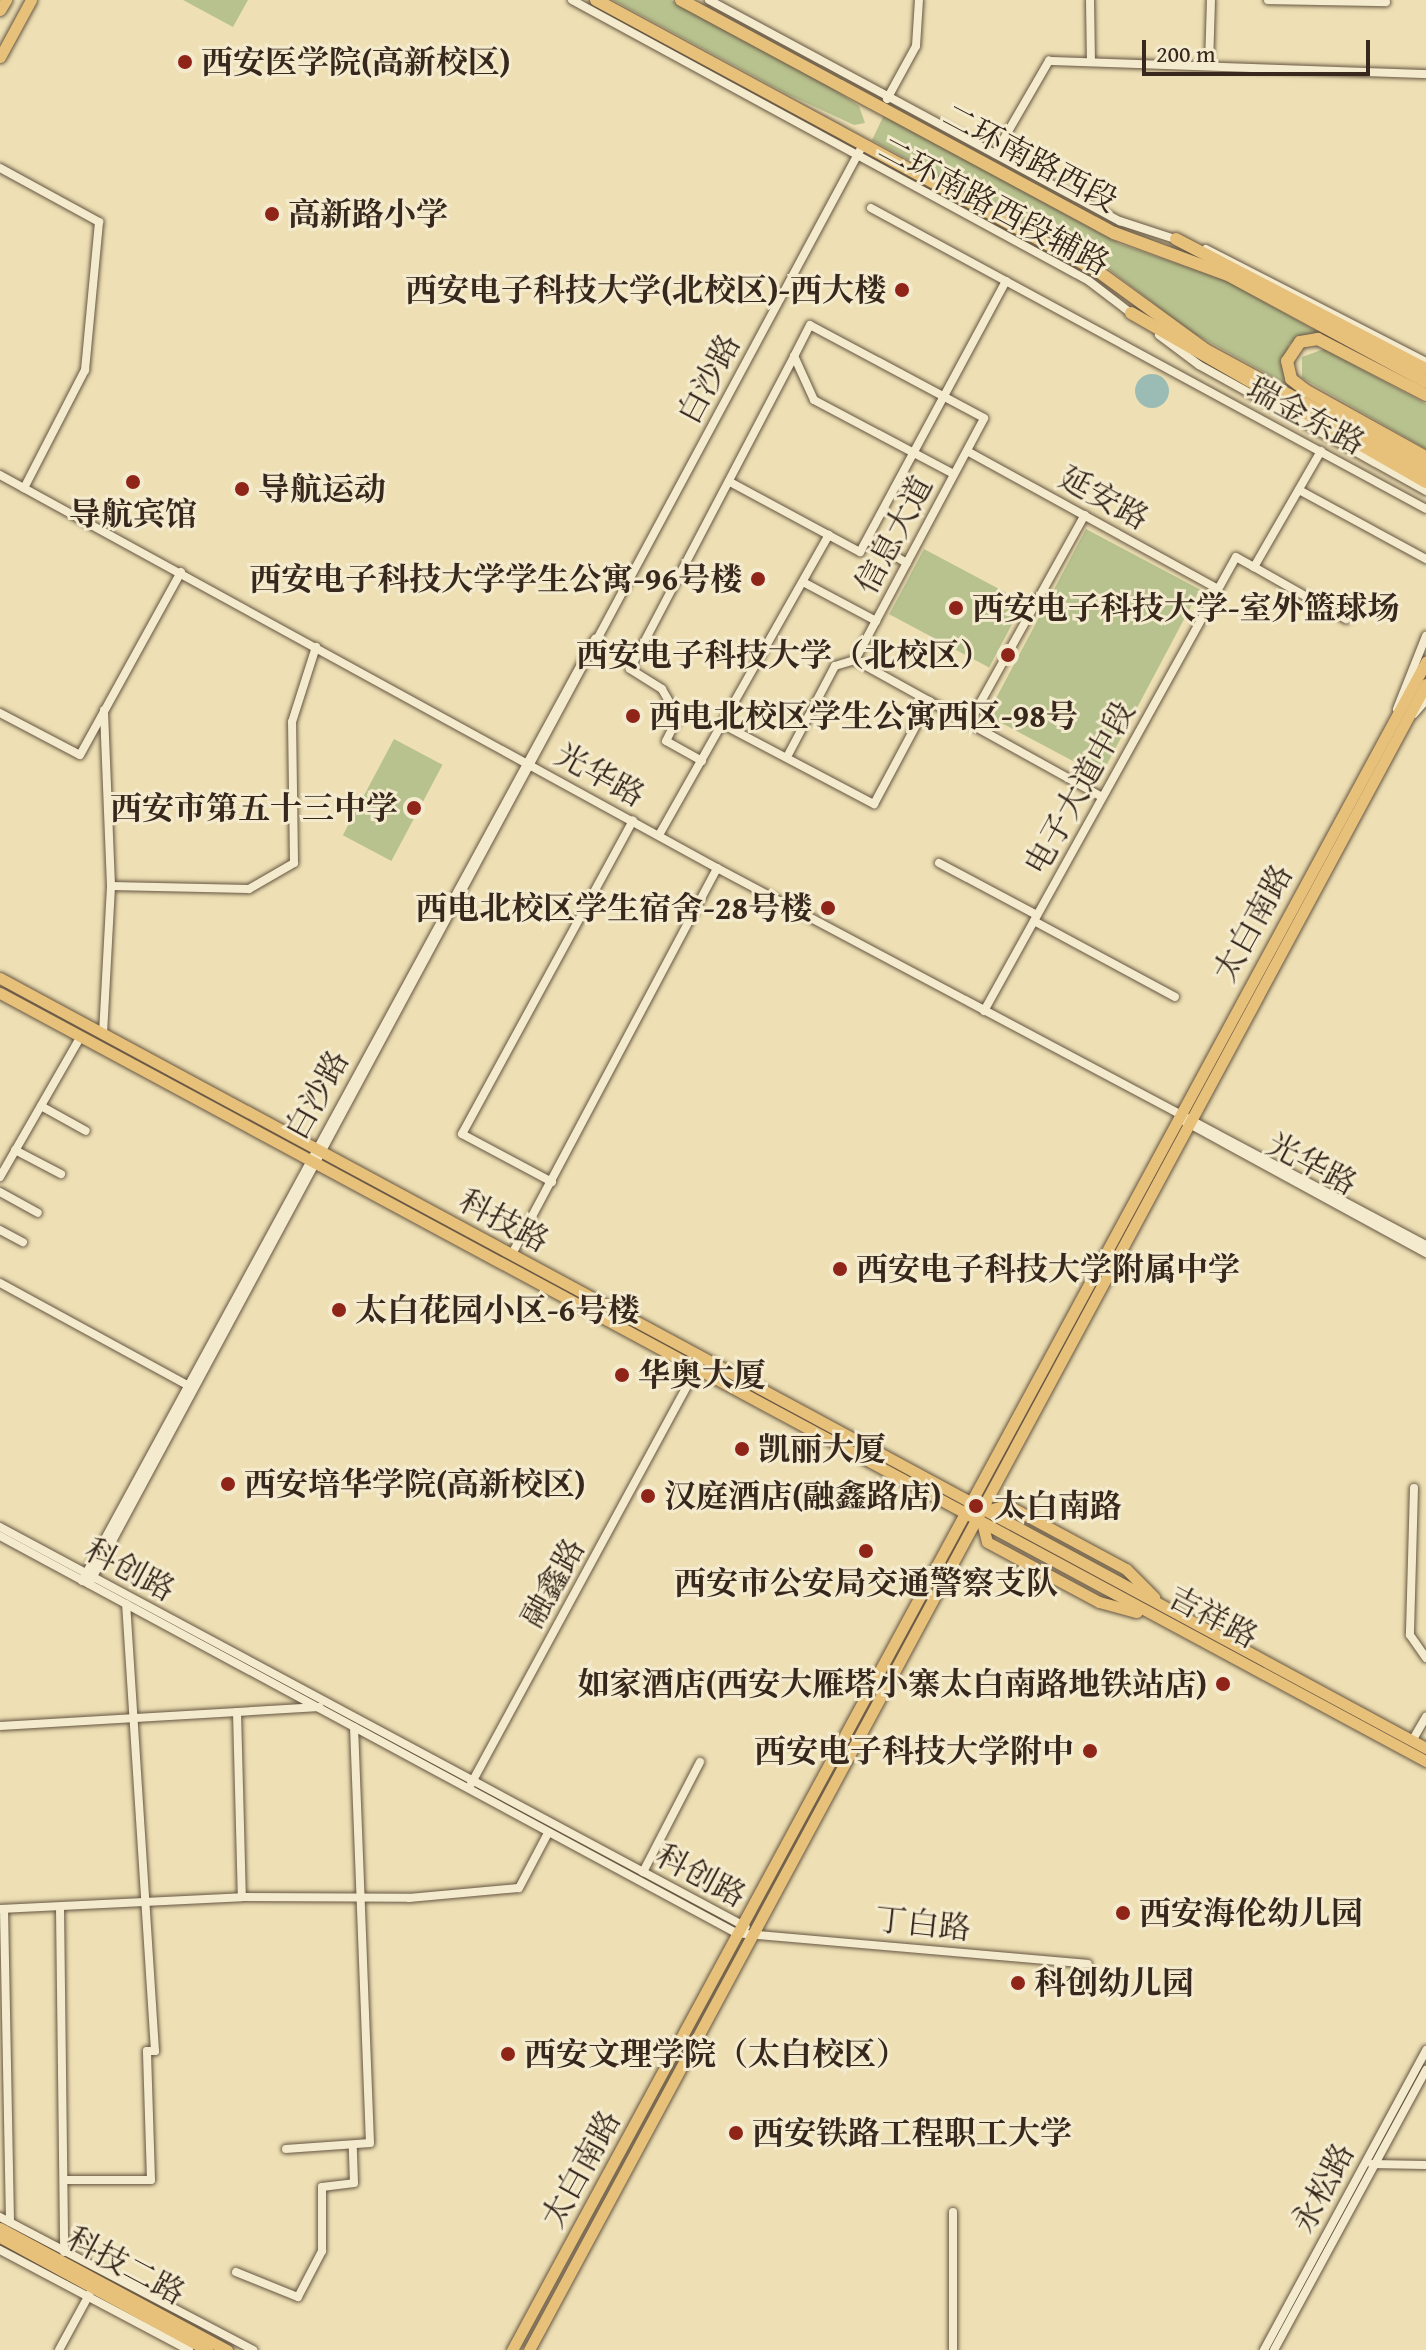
<!DOCTYPE html>
<html>
<head>
<meta charset="utf-8">
<style>
  body { margin:0 }
  #map { position:relative; width:1426px; height:2350px; overflow:hidden; background:#eee0b4; font-family:"Gentium Book Plus","Noto Serif SC",serif }
  div>[style] { position:absolute }
  .green>* { inset:0; background:#b8c28e; transform-origin:0 0 }
  .water>* { inset:0; background:#9bbbb5 }
  .round { border-radius:50% }
  .roads { filter:drop-shadow(0 0 2px #655542) drop-shadow(0 0 2px #655542) }
  .minor>* { height:8px; margin:-4px; padding:0 4px; transform-origin:4px; border-radius:4px; background:#f4ebce }
  .major>* { height:11px; margin:-5.5px; padding:0 5.5px; transform-origin:5.5px; border-radius:5.5px; background:#e7c07a }
  .highway>* { height:12px; margin:-6px; padding:0 6px; transform-origin:6px; border-radius:6px; background:#e7c07a }
  .dots>* { width:22px; height:22px; translate:-50% -50%; box-sizing:border-box; border:4px solid #f4ebce; border-radius:50% }
  span { translate:-50% -50%; white-space:nowrap; text-align:center; line-height:1.15; -webkit-text-stroke:6px #f4ebce; paint-order:stroke }
  .poi-label { font-size:32px; color:#37271c; font-weight:700 }
  .left { translate:0 -50%; text-align:left }
  .right { translate:-100% -50%; text-align:right }
  .street-label { font-size:32px; color:#37271c }
  .scale { position:absolute; left:1142px; top:40px; width:228px; height:36px; box-sizing:border-box; border:4px solid #37271c; border-top:0; padding-left:10px; font-size:24px; line-height:28px; white-space:nowrap; color:#37271c; -webkit-text-stroke:6px #f4ebce; paint-order:stroke }
</style>
</head>
<body>
<div id="map">
  <div class="green">
    <div style="clip-path:polygon(183px 0,248px 0,233px 27px)"></div>
    <div style="clip-path:polygon(613px 0,671px 0,815px 77px,859px 106px,865px 123px,854px 125px,787px 94px)"></div>
    <div style="clip-path:polygon(884px 115px,1120px 244px,1227px 281px,1318px 332px,1289px 344px,1284px 366px,1291px 387px,1191px 332px,1106px 267px,872px 140px)"></div>
    <div style="clip-path:polygon(1324px 349px,1426px 404px,1426px 449px,1302px 378px,1302px 357px)"></div>
    <div style="left:1086px;top:529px;width:129px;height:211px;rotate:28deg"></div>
    <div style="left:924px;top:549px;width:113px;height:74px;rotate:28deg"></div>
    <div style="left:394px;top:739px;width:55px;height:109px;rotate:28deg"></div>
  </div>
  <div class="water">
    <div class="round" style="left:1135px;top:374px;width:34px;height:34px"></div>
  </div>
  <div class="roads">
    <div class="minor">
      <div style="left:572px;top:0;width:588px;rotate:28.52deg"></div>
      <div style="left:1089px;top:281px;width:54px;rotate:37.5deg"></div>
      <div style="left:709px;top:0;width:467px;rotate:28.3deg"></div>
      <div style="left:1120px;top:221px;width:61px;rotate:18.1deg"></div>
      <div style="left:1090px;top:0;width:62px;rotate:89.1deg"></div>
      <div style="left:1268px;top:0;width:118px;rotate:1deg"></div>
      <div style="left:1209px;top:66px;width:66px;rotate:-88.3deg"></div>
      <div style="left:887px;top:99px;width:60px;rotate:-61.3deg"></div>
      <div style="left:916px;top:46px;width:46px;rotate:-86.3deg"></div>
      <div style="left:995px;top:154px;width:108px;rotate:-59.9deg"></div>
      <div style="left:1049px;top:61px;width:377px;rotate:2deg"></div>
      <div style="left:0;top:168px;width:113px;rotate:28.6deg"></div>
      <div style="left:99px;top:222px;width:149px;rotate:95.4deg"></div>
      <div style="left:85px;top:370px;width:133px;rotate:117.3deg"></div>
      <div style="left:871px;top:208px;width:631px;rotate:28.47deg"></div>
      <div style="left:1206px;top:249px;width:247px;rotate:27.2deg"></div>
      <div style="left:1159px;top:335px;width:50px;rotate:36.9deg"></div>
      <div style="left:1199px;top:365px;width:260px;rotate:29deg"></div>
      <div style="left:967px;top:451px;width:286px;rotate:28.8deg"></div>
      <div style="left:0;top:475px;width:818px;rotate:28.73deg"></div>
      <div style="left:717px;top:868px;width:803px;rotate:28deg"></div>
      <div style="left:730px;top:482px;width:148px;rotate:28.3deg"></div>
      <div style="left:860px;top:552px;width:308px;rotate:-61.7deg"></div>
      <div style="left:1299px;top:490px;width:145px;rotate:28.5deg"></div>
      <div style="left:867px;top:540px;width:46px;rotate:29.9deg"></div>
      <div style="left:1254px;top:567px;width:106px;rotate:29.5deg"></div>
      <div style="left:803px;top:582px;width:83px;rotate:28.1deg"></div>
      <div style="left:855px;top:660px;width:282px;rotate:29deg"></div>
      <div style="left:1397px;top:709px;width:79px;rotate:-68.3deg"></div>
      <div style="left:0;top:713px;width:90px;rotate:27.7deg"></div>
      <div style="left:80px;top:755px;width:209px;rotate:-61.1deg"></div>
      <div style="left:1414px;top:714px;width:18px;rotate:-49deg"></div>
      <div style="left:969px;top:723px;width:238px;rotate:-60.9deg"></div>
      <div style="left:722px;top:724px;width:172px;rotate:27.8deg"></div>
      <div style="left:874px;top:804px;width:117px;rotate:-61.9deg"></div>
      <div style="left:787px;top:757px;width:103px;rotate:-62.2deg"></div>
      <div style="left:835px;top:666px;width:21px;rotate:-17deg"></div>
      <div style="left:855px;top:660px;width:274px;rotate:-61.9deg"></div>
      <div style="left:984px;top:418px;width:197px;rotate:-151.9deg"></div>
      <div style="left:810px;top:325px;width:35px;rotate:117deg"></div>
      <div style="left:794px;top:356px;width:48px;rotate:65.6deg"></div>
      <div style="left:814px;top:400px;width:158px;rotate:27.9deg"></div>
      <div style="left:702px;top:761px;width:41px;rotate:-150.9deg"></div>
      <div style="left:666px;top:741px;width:27px;rotate:-63deg"></div>
      <div style="left:678px;top:717px;width:32px;rotate:-120deg"></div>
      <div style="left:662px;top:689px;width:38px;rotate:-148deg"></div>
      <div style="left:630px;top:669px;width:353px;rotate:-62.3deg"></div>
      <div style="left:659px;top:835px;width:345px;rotate:-60.5deg"></div>
      <div style="left:939px;top:863px;width:111px;rotate:28deg"></div>
      <div style="left:111px;top:886px;width:138px;rotate:1.2deg"></div>
      <div style="left:249px;top:889px;width:52px;rotate:-30deg"></div>
      <div style="left:294px;top:863px;width:141px;rotate:-90.8deg"></div>
      <div style="left:292px;top:722px;width:79px;rotate:-72.3deg"></div>
      <div style="left:1034px;top:921px;width:160px;rotate:28.3deg"></div>
      <div style="left:984px;top:1011px;width:519px;rotate:-60.97deg"></div>
      <div style="left:1236px;top:557px;width:21px;rotate:29deg"></div>
      <div style="left:1254px;top:567px;width:134px;rotate:-60deg"></div>
      <div style="left:103px;top:1034px;width:148px;rotate:-86.9deg"></div>
      <div style="left:111px;top:886px;width:176px;rotate:-92.3deg"></div>
      <div style="left:41px;top:1106px;width:51px;rotate:29.1deg"></div>
      <div style="left:1184px;top:1121px;width:276px;rotate:28.6deg"></div>
      <div style="left:15px;top:1150px;width:52px;rotate:27.6deg"></div>
      <div style="left:0;top:1177px;width:160px;rotate:-60.1deg"></div>
      <div style="left:552px;top:1182px;width:102px;rotate:-151.9deg"></div>
      <div style="left:462px;top:1134px;width:357px;rotate:-61.4deg"></div>
      <div style="left:0;top:1192px;width:43px;rotate:28.9deg"></div>
      <div style="left:0;top:1230px;width:26px;rotate:28deg"></div>
      <div style="left:512px;top:1254px;width:437px;rotate:-62deg"></div>
      <div style="left:0;top:1283px;width:217px;rotate:28.6deg"></div>
      <div style="left:1414px;top:1488px;width:147px;rotate:91.6deg"></div>
      <div style="left:1410px;top:1635px;width:28px;rotate:55deg"></div>
      <div style="left:0;top:1527px;width:846px;rotate:28.2deg"></div>
      <div style="left:0;top:1536px;width:836px;rotate:28.34deg"></div>
      <div style="left:736px;top:1933px;width:353px;rotate:5deg"></div>
      <div style="left:82px;top:1581px;width:1073px;rotate:-61.43deg"></div>
      <div style="left:89px;top:1584px;width:1634px;rotate:-61.73deg"></div>
      <div style="left:237px;top:1712px;width:185px;rotate:88.5deg"></div>
      <div style="left:0;top:1726px;width:320px;rotate:-3.4deg"></div>
      <div style="left:1412px;top:1741px;width:28px;rotate:-60deg"></div>
      <div style="left:471px;top:1784px;width:485px;rotate:-61.5deg"></div>
      <div style="left:643px;top:1872px;width:124px;rotate:-62.6deg"></div>
      <div style="left:60px;top:1908px;width:344px;rotate:89.3deg"></div>
      <div style="left:0;top:1909px;width:242px;rotate:-2.8deg"></div>
      <div style="left:242px;top:1897px;width:167px;rotate:0.3deg"></div>
      <div style="left:409px;top:1898px;width:110px;rotate:-5.2deg"></div>
      <div style="left:519px;top:1888px;width:62px;rotate:-62.2deg"></div>
      <div style="left:4px;top:1909px;width:313px;rotate:88.9deg"></div>
      <div style="left:286px;top:2149px;width:84px;rotate:-4.1deg"></div>
      <div style="left:370px;top:2143px;width:416px;rotate:-92.2deg"></div>
      <div style="left:1372px;top:2164px;width:54px;rotate:1.1deg"></div>
      <div style="left:65px;top:2180px;width:86px"></div>
      <div style="left:151px;top:2180px;width:129px;rotate:-91.8deg"></div>
      <div style="left:147px;top:2051px;width:8px"></div>
      <div style="left:155px;top:2051px;width:448px;rotate:-93.7deg"></div>
      <div style="left:0;top:2217px;width:286px;rotate:27.7deg"></div>
      <div style="left:0;top:2250px;width:214px;rotate:27.9deg"></div>
      <div style="left:236px;top:2272px;width:67px;rotate:22deg"></div>
      <div style="left:298px;top:2297px;width:52px;rotate:-62.4deg"></div>
      <div style="left:322px;top:2251px;width:64px;rotate:-90deg"></div>
      <div style="left:322px;top:2187px;width:32px;rotate:-7deg"></div>
      <div style="left:354px;top:2183px;width:38px;rotate:-92deg"></div>
      <div style="left:59px;top:2350px;width:63px;rotate:-61.4deg"></div>
      <div style="left:953px;top:2350px;width:138px;rotate:-90deg"></div>
      <div style="left:1264px;top:2350px;width:341px;rotate:-61.6deg"></div>
      <div style="left:1274px;top:2350px;width:319px;rotate:-61.5deg"></div>
    </div>
    <div class="major">
      <div style="left:0;top:10px;width:12px;rotate:-59deg"></div>
      <div style="left:0;top:57px;width:65px;rotate:-61.5deg"></div>
      <div style="left:0;top:978px;width:1621px;rotate:28.37deg"></div>
      <div style="left:0;top:993px;width:1620px;rotate:28.31deg"></div>
      <div style="left:989px;top:1510px;width:19px;rotate:-16deg"></div>
      <div style="left:1007px;top:1505px;width:135px;rotate:28.3deg"></div>
      <div style="left:1126px;top:1569px;width:40px;rotate:45deg"></div>
      <div style="left:983px;top:1526px;width:16px;rotate:76deg"></div>
      <div style="left:987px;top:1542px;width:127px;rotate:28.2deg"></div>
      <div style="left:1099px;top:1602px;width:39px;rotate:15deg"></div>
      <div style="left:0;top:2228px;width:258px;rotate:28.3deg"></div>
      <div style="left:0;top:2237px;width:236px;rotate:28.6deg"></div>
      <div style="left:512px;top:2350px;width:1920px;rotate:-61.57deg"></div>
      <div style="left:529px;top:2350px;width:1892px;rotate:-61.7deg"></div>
    </div>
    <div class="highway">
      <div style="left:596px;top:0;width:572px;rotate:28.4deg"></div>
      <div style="left:1099px;top:272px;width:132px;rotate:36.1deg"></div>
      <div style="left:1206px;top:350px;width:250px;rotate:28.4deg"></div>
      <div style="left:681px;top:0;width:492px;rotate:28.3deg"></div>
      <div style="left:1114px;top:233px;width:121px;rotate:20.2deg"></div>
      <div style="left:1228px;top:275px;width:225px;rotate:28.4deg"></div>
      <div style="left:1176px;top:239px;width:282px;rotate:27.5deg"></div>
      <div style="left:1131px;top:313px;width:340px;rotate:29.8deg"></div>
      <div style="left:1426px;top:395px;width:122px;rotate:-152.6deg"></div>
      <div style="left:1318px;top:339px;width:18px;rotate:171deg"></div>
      <div style="left:1300px;top:342px;width:23px;rotate:124deg"></div>
      <div style="left:1287px;top:361px;width:18px;rotate:77deg"></div>
      <div style="left:1291px;top:379px;width:18px;rotate:38deg"></div>
      <div style="left:1305px;top:390px;width:138px;rotate:29deg"></div>
    </div>
  </div>
  <div class="dots">
    <div style="left:185px;top:62px;background:#8f2418"></div>
    <div style="left:272px;top:214px;background:#8f2418"></div>
    <div style="left:902px;top:290px;background:#8f2418"></div>
    <div style="left:133px;top:482px;background:#8f2418"></div>
    <div style="left:242px;top:489px;background:#8f2418"></div>
    <div style="left:758px;top:579px;background:#8f2418"></div>
    <div style="left:956px;top:608px;background:#8f2418"></div>
    <div style="left:1008px;top:655px;background:#8f2418"></div>
    <div style="left:633px;top:716px;background:#8f2418"></div>
    <div style="left:414px;top:808px;background:#8f2418"></div>
    <div style="left:828px;top:908px;background:#8f2418"></div>
    <div style="left:840px;top:1269px;background:#8f2418"></div>
    <div style="left:339px;top:1310px;background:#8f2418"></div>
    <div style="left:622px;top:1375px;background:#8f2418"></div>
    <div style="left:742px;top:1449px;background:#8f2418"></div>
    <div style="left:228px;top:1484px;background:#8f2418"></div>
    <div style="left:648px;top:1496px;background:#8f2418"></div>
    <div style="left:976px;top:1506px;background:#8f2418"></div>
    <div style="left:866px;top:1551px;background:#8f2418"></div>
    <div style="left:1223px;top:1684px;background:#8f2418"></div>
    <div style="left:1090px;top:1751px;background:#8f2418"></div>
    <div style="left:1123px;top:1913px;background:#8f2418"></div>
    <div style="left:1018px;top:1983px;background:#8f2418"></div>
    <div style="left:508px;top:2054px;background:#8f2418"></div>
    <div style="left:736px;top:2133px;background:#8f2418"></div>
  </div>
  <div class="poi-label">
    <span class="left" style="left:201px;top:62px">西安医学院(高新校区)</span>
    <span class="left" style="left:288px;top:214px">高新路小学</span>
    <span class="right" style="left:886px;top:290px">西安电子科技大学(北校区)-西大楼</span>
    <span class="left" style="left:258px;top:489px">导航运动</span>
    <span style="left:133px;top:514px">导航宾馆</span>
    <span class="right" style="left:742px;top:579px">西安电子科技大学学生公寓-96号楼</span>
    <span class="left" style="left:972px;top:608px">西安电子科技大学-室外篮球场</span>
    <span class="right" style="left:992px;top:655px">西安电子科技大学（北校区）</span>
    <span class="left" style="left:649px;top:716px">西电北校区学生公寓西区-98号</span>
    <span class="right" style="left:398px;top:808px">西安市第五十三中学</span>
    <span class="right" style="left:812px;top:908px">西电北校区学生宿舍-28号楼</span>
    <span class="left" style="left:856px;top:1269px">西安电子科技大学附属中学</span>
    <span class="left" style="left:355px;top:1310px">太白花园小区-6号楼</span>
    <span class="left" style="left:638px;top:1375px">华奥大厦</span>
    <span class="left" style="left:758px;top:1449px">凯丽大厦</span>
    <span class="left" style="left:244px;top:1484px">西安培华学院(高新校区)</span>
    <span class="left" style="left:664px;top:1496px">汉庭酒店(融鑫路店)</span>
    <span class="left" style="left:994px;top:1506px">太白南路</span>
    <span style="left:866px;top:1583px">西安市公安局交通警察支队</span>
    <span class="right" style="left:1207px;top:1684px">如家酒店(西安大雁塔小寨太白南路地铁站店)</span>
    <span class="right" style="left:1074px;top:1751px">西安电子科技大学附中</span>
    <span class="left" style="left:1139px;top:1913px">西安海伦幼儿园</span>
    <span class="left" style="left:1034px;top:1983px">科创幼儿园</span>
    <span class="left" style="left:524px;top:2054px">西安文理学院（太白校区）</span>
    <span class="left" style="left:752px;top:2133px">西安铁路工程职工大学</span>
  </div>
  <div class="street-label">
    <span style="left:1030px;top:158px;rotate:28deg">二环南路西段</span>
    <span style="left:994px;top:206px;rotate:28deg">二环南路西段辅路</span>
    <span style="left:709px;top:379px;rotate:-62deg">白沙路</span>
    <span style="left:1306px;top:416px;rotate:28deg">瑞金东路</span>
    <span style="left:1104px;top:498px;rotate:29deg">延安路</span>
    <span style="left:894px;top:535px;rotate:-62deg">信息大道</span>
    <span style="left:600px;top:775px;rotate:29deg">光华路</span>
    <span style="left:1080px;top:788px;rotate:-61deg">电子大道中段</span>
    <span style="left:1253px;top:923px;rotate:-61deg">太白南路</span>
    <span style="left:317px;top:1095px;rotate:-61deg">白沙路</span>
    <span style="left:1312px;top:1164px;rotate:28deg">光华路</span>
    <span style="left:504px;top:1221px;rotate:28deg">科技路</span>
    <span style="left:130px;top:1570px;rotate:28deg">科创路</span>
    <span style="left:553px;top:1583px;rotate:-61deg">融鑫路</span>
    <span style="left:1213px;top:1617px;rotate:28deg">吉祥路</span>
    <span style="left:701px;top:1876px;rotate:28deg">科创路</span>
    <span style="left:923px;top:1924px;rotate:6deg">丁白路</span>
    <span style="left:581px;top:2169px;rotate:-61deg">太白南路</span>
    <span style="left:1323px;top:2188px;rotate:-62deg">永松路</span>
    <span style="left:126px;top:2266px;rotate:28deg">科技二路</span>
  </div>
  <div class="scale">200 m</div>
</div>
</body>
</html>
